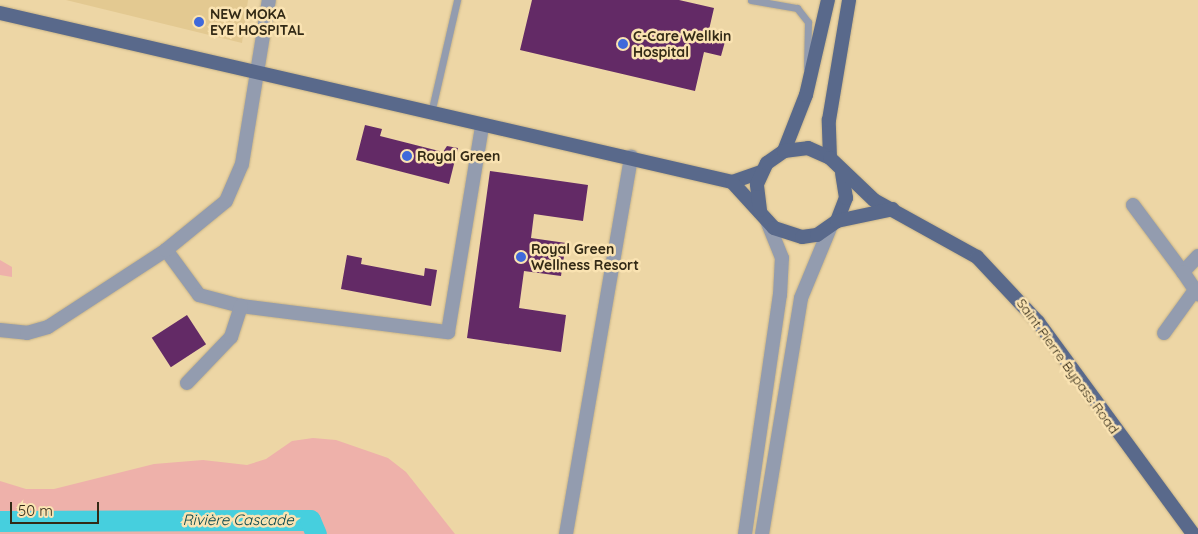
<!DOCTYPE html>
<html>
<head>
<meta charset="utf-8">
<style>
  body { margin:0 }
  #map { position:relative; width:1198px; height:534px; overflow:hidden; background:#edd6a5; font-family:Quicksand,sans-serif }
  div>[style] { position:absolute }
  .built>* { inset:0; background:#e3c991 }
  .green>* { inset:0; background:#eeb1aa }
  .river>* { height:21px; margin:-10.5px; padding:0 10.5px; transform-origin:10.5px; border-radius:10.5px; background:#46cfde }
  .building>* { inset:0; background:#632a66; transform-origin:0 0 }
  .roads { filter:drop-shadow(0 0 1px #c8b488) drop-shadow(0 0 1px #c8b488) }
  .service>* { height:7px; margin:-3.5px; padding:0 3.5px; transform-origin:3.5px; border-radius:3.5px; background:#939caf }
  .minor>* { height:14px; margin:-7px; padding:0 7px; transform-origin:7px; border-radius:7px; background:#939caf }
  .primary>* { height:14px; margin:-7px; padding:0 7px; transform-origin:7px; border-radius:7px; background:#59698b }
  .dots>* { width:14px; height:14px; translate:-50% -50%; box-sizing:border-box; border:2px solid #fae3b2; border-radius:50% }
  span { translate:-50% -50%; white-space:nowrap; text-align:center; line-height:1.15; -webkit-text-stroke:5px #fae3b2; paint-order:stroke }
  .poi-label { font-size:14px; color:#332a16; font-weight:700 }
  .left { translate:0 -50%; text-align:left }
  .street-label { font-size:14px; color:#332a16 }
  .water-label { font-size:15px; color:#05454b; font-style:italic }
  .scale { position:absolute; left:10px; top:502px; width:89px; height:22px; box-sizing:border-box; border:2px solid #332a16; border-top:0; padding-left:6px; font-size:15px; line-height:18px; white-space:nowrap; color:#332a16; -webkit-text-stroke:4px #fae3b2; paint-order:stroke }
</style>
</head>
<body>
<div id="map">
  <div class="built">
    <div style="clip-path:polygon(66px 0,248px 0,242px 43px)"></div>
  </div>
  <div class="green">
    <div style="clip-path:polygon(0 260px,12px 267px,12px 277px,0 275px)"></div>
    <div style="clip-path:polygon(313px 438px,336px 440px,388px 458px,406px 472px,455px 534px,0 534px,0 481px,26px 489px,54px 489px,154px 464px,203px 460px,247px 465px,266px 459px,292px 441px)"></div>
  </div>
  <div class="river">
    <div style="left:0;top:521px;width:310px;rotate:-0.2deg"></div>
    <div style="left:310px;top:520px;width:15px;rotate:67deg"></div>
  </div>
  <div class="building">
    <div style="clip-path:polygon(532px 0,679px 0,714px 8px,708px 34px,726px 38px,721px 56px,704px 52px,695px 91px,520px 50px)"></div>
    <div style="clip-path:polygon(365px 125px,382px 129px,380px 136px,443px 152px,447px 146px,458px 148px,449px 184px,356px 160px)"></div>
    <div style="clip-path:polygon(490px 171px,588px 185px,583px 221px,534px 214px,531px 238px,566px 243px,561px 276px,524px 271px,519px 308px,566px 315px,561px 352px,467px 338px)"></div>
    <div style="clip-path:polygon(347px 255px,362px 258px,361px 264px,424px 276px,425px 268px,437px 270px,431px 306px,341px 289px)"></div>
    <div style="left:187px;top:315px;width:35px;height:42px;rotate:57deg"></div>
  </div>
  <div class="roads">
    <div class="service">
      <div style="left:751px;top:0;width:47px;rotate:9.9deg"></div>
      <div style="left:797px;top:8px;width:18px;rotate:52deg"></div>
      <div style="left:808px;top:22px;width:46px;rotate:91.2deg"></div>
      <div style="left:431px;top:113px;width:116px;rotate:-77deg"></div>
    </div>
    <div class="minor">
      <div style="left:1133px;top:205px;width:84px;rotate:53.3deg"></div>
      <div style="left:166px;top:250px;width:56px;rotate:53.7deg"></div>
      <div style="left:199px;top:295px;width:43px;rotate:14.7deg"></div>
      <div style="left:241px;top:306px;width:209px;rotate:7.2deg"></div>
      <div style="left:448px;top:332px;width:209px;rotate:-80.6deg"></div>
      <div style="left:1198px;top:256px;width:22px;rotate:133deg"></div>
      <div style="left:1183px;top:272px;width:27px;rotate:56deg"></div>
      <div style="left:0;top:330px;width:27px;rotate:6deg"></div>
      <div style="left:27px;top:333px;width:22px;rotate:-16deg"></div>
      <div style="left:48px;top:327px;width:141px;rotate:-33.1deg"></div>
      <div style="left:166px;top:250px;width:77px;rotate:-39.2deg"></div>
      <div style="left:226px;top:201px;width:40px;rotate:-66.6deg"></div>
      <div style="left:242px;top:164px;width:166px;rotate:-80.7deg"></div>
      <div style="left:1164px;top:333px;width:53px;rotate:-54.2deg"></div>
      <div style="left:187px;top:383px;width:64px;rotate:-46.3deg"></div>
      <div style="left:231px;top:337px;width:33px;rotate:-72deg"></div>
      <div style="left:566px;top:534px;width:383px;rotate:-80.2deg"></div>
      <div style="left:745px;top:534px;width:242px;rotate:-81.7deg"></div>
      <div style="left:780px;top:295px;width:37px;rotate:-87deg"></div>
      <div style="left:782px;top:258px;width:40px;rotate:-112deg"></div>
      <div style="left:762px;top:534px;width:239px;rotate:-80.6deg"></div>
      <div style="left:801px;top:298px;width:76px;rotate:-67.5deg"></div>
    </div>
    <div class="primary">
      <div style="left:0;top:13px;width:751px;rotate:13deg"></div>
      <div style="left:732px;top:182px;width:31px;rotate:-19deg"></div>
      <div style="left:784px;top:151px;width:60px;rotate:-68.6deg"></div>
      <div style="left:806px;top:95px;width:98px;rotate:-77deg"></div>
      <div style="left:830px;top:158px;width:38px;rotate:-92deg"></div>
      <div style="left:829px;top:120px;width:122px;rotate:-80.5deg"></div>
      <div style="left:732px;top:182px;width:62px;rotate:47.6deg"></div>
      <div style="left:774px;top:228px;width:29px;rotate:18deg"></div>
      <div style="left:802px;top:237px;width:15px;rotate:-8deg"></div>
      <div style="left:817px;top:235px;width:24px;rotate:-35deg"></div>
      <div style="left:837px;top:221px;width:25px;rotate:-69deg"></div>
      <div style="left:846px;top:198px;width:25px;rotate:-99deg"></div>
      <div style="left:760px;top:210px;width:26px;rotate:-97deg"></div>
      <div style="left:757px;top:184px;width:23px;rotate:-65deg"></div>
      <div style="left:767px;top:163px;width:21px;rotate:-35deg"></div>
      <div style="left:784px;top:151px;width:24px;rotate:-7deg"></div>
      <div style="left:808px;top:148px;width:24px;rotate:24deg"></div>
      <div style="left:830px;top:158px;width:61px;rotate:43.7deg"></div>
      <div style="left:874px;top:200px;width:118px;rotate:29deg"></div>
      <div style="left:977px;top:257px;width:89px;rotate:46.8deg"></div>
      <div style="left:1038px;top:322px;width:263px;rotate:53.8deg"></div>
      <div style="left:837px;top:221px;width:57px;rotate:-12.1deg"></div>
    </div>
  </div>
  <div class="dots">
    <div style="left:199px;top:22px;background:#3f69db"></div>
    <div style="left:623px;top:44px;background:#3f69db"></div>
    <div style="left:407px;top:156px;background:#3f69db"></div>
    <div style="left:521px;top:257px;background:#3f69db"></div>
  </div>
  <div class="poi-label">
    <span class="left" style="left:210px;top:22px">NEW MOKA<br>EYE HOSPITAL</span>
    <span class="left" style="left:633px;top:44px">C-Care Wellkin<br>Hospital</span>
    <span class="left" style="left:417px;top:156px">Royal Green</span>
    <span class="left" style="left:531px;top:257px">Royal Green<br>Wellness Resort</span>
  </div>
  <div class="street-label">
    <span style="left:1068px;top:366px;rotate:54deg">Saint Pierre Bypass Road</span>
  </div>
  <div class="water-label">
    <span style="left:238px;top:520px">Rivière Cascade</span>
  </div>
  <div class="scale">50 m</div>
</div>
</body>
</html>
